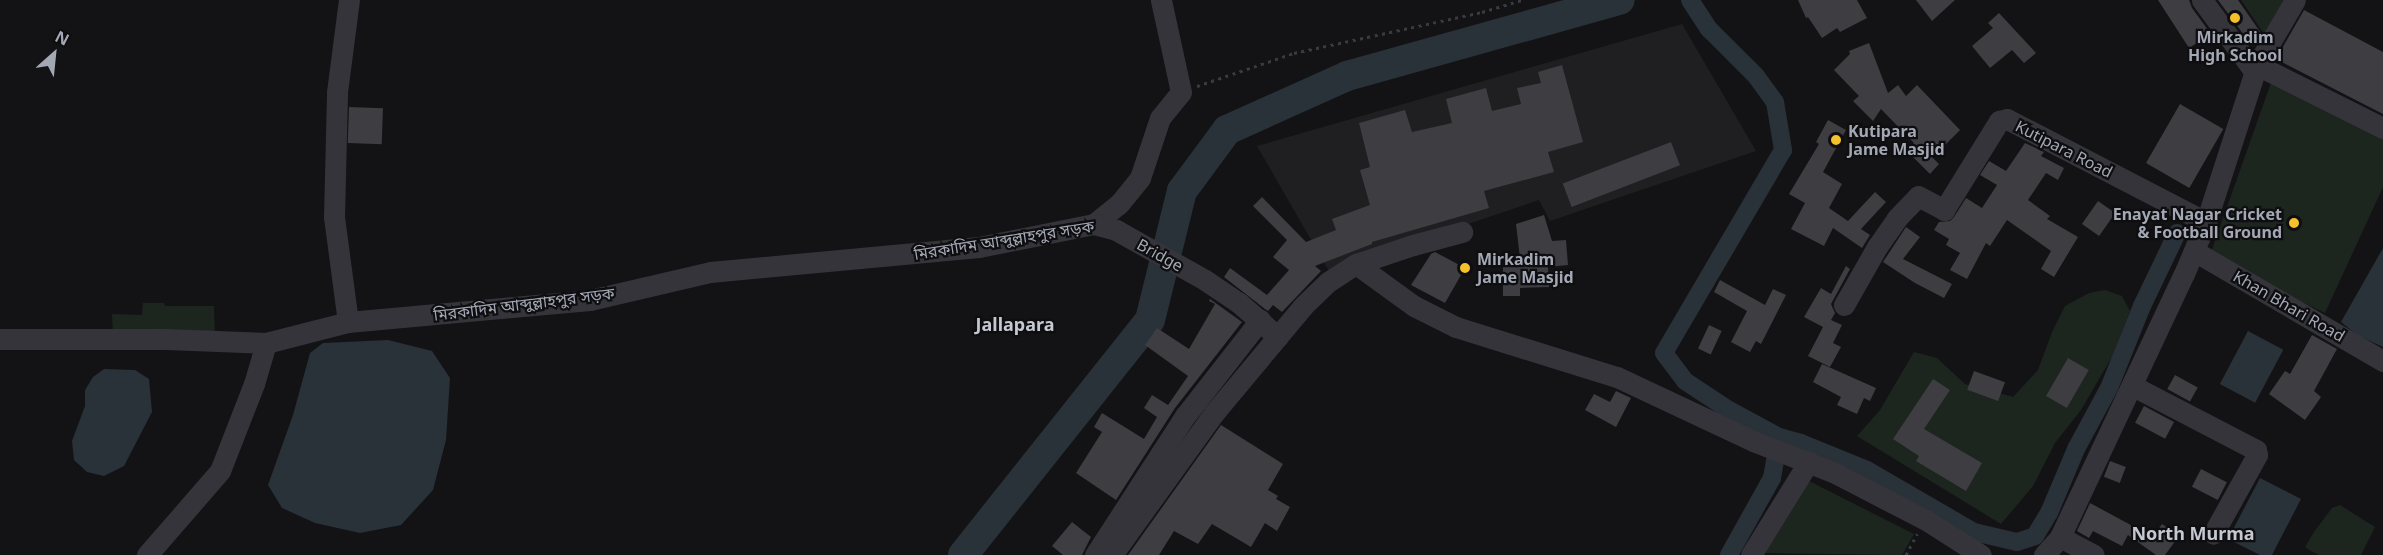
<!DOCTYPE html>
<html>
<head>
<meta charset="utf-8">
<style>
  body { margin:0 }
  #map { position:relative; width:2383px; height:555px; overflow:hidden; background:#131315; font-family:"Noto Sans","Noto Sans Bengali",sans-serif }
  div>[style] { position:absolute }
  .built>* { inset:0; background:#1f1f22 }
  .green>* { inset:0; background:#1d251f }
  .water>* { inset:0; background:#293139; transform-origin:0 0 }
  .canal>* { height:18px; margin:-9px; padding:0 9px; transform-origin:9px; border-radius:9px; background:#293139 }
  .river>* { height:30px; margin:-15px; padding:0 15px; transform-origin:15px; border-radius:15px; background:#293139 }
  .building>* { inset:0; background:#3d3d42; transform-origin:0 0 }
  .path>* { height:3px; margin-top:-1.5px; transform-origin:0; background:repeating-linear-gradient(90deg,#3a3b41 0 3px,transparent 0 7.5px) }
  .minor>* { height:21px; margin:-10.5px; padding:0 10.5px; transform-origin:10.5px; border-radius:10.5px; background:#34343a }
  .dots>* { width:16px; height:16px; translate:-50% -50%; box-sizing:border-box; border:3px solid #0e0e10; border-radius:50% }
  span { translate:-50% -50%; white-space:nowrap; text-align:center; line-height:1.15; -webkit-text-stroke:4.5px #0e0e10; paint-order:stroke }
  .poi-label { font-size:16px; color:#a4a8b5; font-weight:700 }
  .left { translate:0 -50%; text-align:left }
  .right { translate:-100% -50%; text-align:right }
  .street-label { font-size:16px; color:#a4a8b5 }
  .neighbourhood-label { font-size:18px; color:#c5c8d1; font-weight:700 }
  .north { position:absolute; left:24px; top:24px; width:60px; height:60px; -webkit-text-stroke:4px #0e0e10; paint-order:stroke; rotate:27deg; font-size:16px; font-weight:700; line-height:24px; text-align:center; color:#a4a8b5 }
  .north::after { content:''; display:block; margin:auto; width:21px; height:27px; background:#a4a8b5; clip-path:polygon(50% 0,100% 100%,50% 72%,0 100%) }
</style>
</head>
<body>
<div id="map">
  <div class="built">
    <div style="clip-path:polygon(1682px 24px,1756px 151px,1550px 221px,1539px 200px,1329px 271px,1257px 146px)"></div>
  </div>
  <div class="green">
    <div style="clip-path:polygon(2241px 0,2288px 0,2266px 37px)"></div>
    <div style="clip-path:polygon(2273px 77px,2383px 134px,2383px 187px,2325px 313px,2209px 258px)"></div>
    <div style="clip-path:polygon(2105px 290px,2122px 296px,2130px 311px,2113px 355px,2081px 410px,2055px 443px,2033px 486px,2001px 524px,1857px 436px,1880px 410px,1914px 352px,1937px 358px,1965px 384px,2013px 397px,2038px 370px,2052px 332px,2065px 306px,2089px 293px)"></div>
    <div style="clip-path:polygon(143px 303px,164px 303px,165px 306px,214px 306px,215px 338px,113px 336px,112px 314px,142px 315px)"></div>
    <div style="clip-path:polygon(1805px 479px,1914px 534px,1902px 555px,1762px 553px)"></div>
    <div style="clip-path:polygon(2340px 505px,2375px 527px,2361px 555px,2319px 555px,2311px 551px,2305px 547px,2314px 532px,2332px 508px)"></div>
  </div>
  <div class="water">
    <div style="clip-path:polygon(2383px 248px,2383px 347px,2357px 335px,2341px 322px)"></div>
    <div style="left:2248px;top:331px;width:40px;height:60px;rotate:28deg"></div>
    <div style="clip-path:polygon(388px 340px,432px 351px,450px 378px,446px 440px,433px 490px,401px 525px,360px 533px,315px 523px,282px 508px,268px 485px,293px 415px,310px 353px,323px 343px)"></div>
    <div style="clip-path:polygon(104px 369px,135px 370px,149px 379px,152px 412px,124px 466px,104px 476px,87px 472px,74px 460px,72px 441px,85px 406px,85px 390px,93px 377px)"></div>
    <div style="clip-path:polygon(2260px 478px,2301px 499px,2272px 555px,2260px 555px,2228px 539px)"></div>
  </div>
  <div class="canal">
    <div style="left:1690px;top:0;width:35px;rotate:57deg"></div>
    <div style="left:1709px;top:29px;width:66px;rotate:45deg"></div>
    <div style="left:1756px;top:76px;width:32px;rotate:54deg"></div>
    <div style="left:1775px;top:102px;width:49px;rotate:80.5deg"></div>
    <div style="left:1783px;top:150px;width:235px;rotate:120.4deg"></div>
    <div style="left:1664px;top:353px;width:35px;rotate:53deg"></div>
    <div style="left:1685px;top:381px;width:53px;rotate:33.4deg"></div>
    <div style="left:1729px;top:410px;width:57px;rotate:28.4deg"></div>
    <div style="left:1779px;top:437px;width:42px;rotate:99.7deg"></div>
    <div style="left:1772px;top:478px;width:88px;rotate:119.2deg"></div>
    <div style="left:1779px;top:437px;width:23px;rotate:15deg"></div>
    <div style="left:1801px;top:443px;width:71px;rotate:22.2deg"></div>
    <div style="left:1867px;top:470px;width:124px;rotate:30.1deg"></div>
    <div style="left:1974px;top:532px;width:44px;rotate:13.1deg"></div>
    <div style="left:2017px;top:542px;width:19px;rotate:-18deg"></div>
    <div style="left:2035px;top:536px;width:27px;rotate:-59deg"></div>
    <div style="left:2049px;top:513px;width:69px;rotate:-67.1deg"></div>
    <div style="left:2076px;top:449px;width:69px;rotate:-61.6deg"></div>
    <div style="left:2109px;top:388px;width:88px;rotate:-68.1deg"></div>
    <div style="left:2142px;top:306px;width:81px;rotate:-64.4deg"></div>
  </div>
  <div class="river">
    <div style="left:963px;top:555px;width:300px;rotate:-51.5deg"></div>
    <div style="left:1150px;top:320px;width:133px;rotate:-76.1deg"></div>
    <div style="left:1182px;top:191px;width:76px;rotate:-53.6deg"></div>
    <div style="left:1227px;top:130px;width:132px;rotate:-24.2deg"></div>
    <div style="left:1347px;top:76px;width:283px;rotate:-15.6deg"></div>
  </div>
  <div class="building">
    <div style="clip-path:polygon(1798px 0,1857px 0,1867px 18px,1840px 32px,1837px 28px,1822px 38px,1808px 17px,1806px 18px)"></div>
    <div style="clip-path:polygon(1916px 0,1955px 0,1932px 21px)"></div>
    <div style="clip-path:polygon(2158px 0,2189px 0,2192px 8px,2211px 34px,2189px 48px)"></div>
    <div style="clip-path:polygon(2218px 0,2238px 0,2261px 33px,2252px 46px)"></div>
    <div style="clip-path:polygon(2304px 10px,2383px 52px,2383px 114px,2276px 59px)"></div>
    <div style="clip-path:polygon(1999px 13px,2036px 53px,2024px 63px,2012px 50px,1990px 68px,1972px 46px,1993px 28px,1988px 23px)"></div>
    <div style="clip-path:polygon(1869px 43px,1888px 93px,1898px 85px,1906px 96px,1917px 85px,1960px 130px,1945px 145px,1946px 147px,1930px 155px,1939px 164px,1930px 174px,1906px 150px,1914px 143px,1881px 109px,1873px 121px,1853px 101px,1859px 96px,1834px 70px,1850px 54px,1849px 51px)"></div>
    <div style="clip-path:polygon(1562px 65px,1583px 142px,1548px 152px,1554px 172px,1484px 191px,1489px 208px,1372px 242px,1372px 244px,1315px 266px,1321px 271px,1282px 312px,1273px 305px,1268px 311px,1265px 309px,1224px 277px,1230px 268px,1267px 295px,1289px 270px,1273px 257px,1287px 240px,1253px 206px,1262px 197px,1306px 242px,1336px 230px,1332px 219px,1370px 205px,1360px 170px,1370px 167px,1359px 123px,1405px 110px,1412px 132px,1452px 123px,1446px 99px,1486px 88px,1492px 111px,1521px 104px,1517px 88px,1541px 83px,1538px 72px)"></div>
    <div style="left:2180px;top:104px;width:50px;height:68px;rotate:30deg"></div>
    <div style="left:349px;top:107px;width:34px;height:36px;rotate:2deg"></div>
    <div style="clip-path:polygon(1828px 120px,1846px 130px,1823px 172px,1842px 184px,1829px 208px,1848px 221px,1875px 192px,1886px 202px,1861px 229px,1870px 235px,1862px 248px,1833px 228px,1824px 246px,1791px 229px,1805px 203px,1789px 194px,1819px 144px,1816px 142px)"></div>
    <div style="left:1671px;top:142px;width:25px;height:116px;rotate:69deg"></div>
    <div style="clip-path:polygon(2025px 143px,2044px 152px,2041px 156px,2064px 168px,2058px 180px,2046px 173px,2028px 200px,2050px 216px,2047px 219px,2078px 237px,2054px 277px,2041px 269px,2051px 251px,2007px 220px,1990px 246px,1986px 243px,1967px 279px,1950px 270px,1960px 253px,1946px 245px,1949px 239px,1934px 230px,1939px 222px,1950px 221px,1954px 217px,1966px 198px,1982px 208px,1997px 185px,1980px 175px,1989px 161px,2006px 171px)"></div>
    <div style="left:2098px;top:201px;width:21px;height:28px;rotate:35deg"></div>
    <div style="clip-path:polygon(1544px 215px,1552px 241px,1566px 240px,1568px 265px,1548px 267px,1549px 287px,1520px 288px,1520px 296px,1503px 296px,1503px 267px,1521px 267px,1516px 224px)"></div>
    <div style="clip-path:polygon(1906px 227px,1920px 237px,1903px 259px,1952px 284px,1944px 298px,1915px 283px,1883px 262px)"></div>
    <div style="clip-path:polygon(1435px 252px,1465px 268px,1445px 303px,1411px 285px,1431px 254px)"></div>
    <div style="clip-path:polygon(1846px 266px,1850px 269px,1831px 304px,1835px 313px,1831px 320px,1842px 325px,1833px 343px,1841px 347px,1830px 367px,1808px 356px,1823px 327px,1804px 317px,1821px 288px,1831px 294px)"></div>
    <div style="clip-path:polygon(1720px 280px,1765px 305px,1773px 289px,1786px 295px,1761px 344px,1756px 341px,1750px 352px,1731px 342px,1747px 311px,1714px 292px)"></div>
    <div style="clip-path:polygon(1210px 299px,1242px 322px,1175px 408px,1116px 500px,1076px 473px,1102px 432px,1094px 427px,1102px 413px,1144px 439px,1157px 417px,1144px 408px,1152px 395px,1168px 405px,1188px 376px,1145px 345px,1157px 328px,1189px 349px,1215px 304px,1209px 301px)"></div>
    <div style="left:1709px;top:325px;width:14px;height:26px;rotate:25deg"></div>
    <div style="clip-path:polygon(2312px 335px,2337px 349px,2314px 391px,2321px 397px,2305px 420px,2269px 394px,2285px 371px,2290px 374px)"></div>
    <div style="left:2068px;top:358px;width:24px;height:44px;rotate:30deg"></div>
    <div style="clip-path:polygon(1822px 364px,1876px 388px,1870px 401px,1864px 398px,1857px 414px,1837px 405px,1841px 397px,1813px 382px)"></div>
    <div style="left:1974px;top:371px;width:33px;height:20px;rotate:20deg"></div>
    <div style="left:2175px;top:375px;width:26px;height:16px;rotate:29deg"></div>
    <div style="clip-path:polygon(1933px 379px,1950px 390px,1924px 429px,1982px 463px,1966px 491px,1916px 461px,1919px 456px,1893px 439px)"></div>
    <div style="clip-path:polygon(1616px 391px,1631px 398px,1616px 427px,1585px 410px,1594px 394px,1610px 402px)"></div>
    <div style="left:2144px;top:406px;width:34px;height:19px;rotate:28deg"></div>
    <div style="clip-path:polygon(1221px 425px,1283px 464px,1268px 490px,1278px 496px,1276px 499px,1290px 507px,1277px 531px,1265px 523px,1251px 547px,1212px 524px,1198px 544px,1174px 531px,1159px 555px,1128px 555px)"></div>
    <div style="left:2110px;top:461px;width:17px;height:17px;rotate:21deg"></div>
    <div style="left:2201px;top:469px;width:29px;height:20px;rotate:27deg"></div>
    <div style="clip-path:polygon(2090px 503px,2153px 537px,2162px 524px,2179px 536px,2165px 555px,2156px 555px,2128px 535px,2122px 546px,2093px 531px,2089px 538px,2077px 531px)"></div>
    <div style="clip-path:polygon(1072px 522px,1091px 537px,1082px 555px,1063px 555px,1052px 546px)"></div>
  </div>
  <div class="path">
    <div style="left:1197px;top:86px;width:102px;rotate:-18.8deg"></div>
    <div style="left:1294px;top:53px;width:192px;rotate:-12.3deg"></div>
    <div style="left:1482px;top:12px;width:42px;rotate:-16.7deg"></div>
    <div style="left:1906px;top:555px;width:24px;rotate:-62deg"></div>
  </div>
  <div class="minor">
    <div style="left:2202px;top:0;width:88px;rotate:53.8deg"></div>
    <div style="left:2257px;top:65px;width:141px;rotate:26.6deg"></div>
    <div style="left:1094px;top:224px;width:32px;rotate:-39deg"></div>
    <div style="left:1119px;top:204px;width:33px;rotate:-51deg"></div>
    <div style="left:1140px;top:178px;width:63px;rotate:-71.6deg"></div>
    <div style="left:1160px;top:118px;width:33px;rotate:-51deg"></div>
    <div style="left:1181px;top:92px;width:94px;rotate:-102.3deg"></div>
    <div style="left:2194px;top:251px;width:219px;rotate:30.2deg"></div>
    <div style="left:1356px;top:264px;width:60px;rotate:-18.4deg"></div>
    <div style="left:1413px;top:245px;width:51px;rotate:-14.9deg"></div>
    <div style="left:1844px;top:305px;width:67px;rotate:-60.4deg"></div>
    <div style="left:1877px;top:247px;width:35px;rotate:-55deg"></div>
    <div style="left:1897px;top:218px;width:30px;rotate:-46deg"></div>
    <div style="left:1918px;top:196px;width:30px;rotate:28deg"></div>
    <div style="left:1944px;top:210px;width:105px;rotate:-58.3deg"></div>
    <div style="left:1999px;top:121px;width:8px;rotate:-14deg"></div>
    <div style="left:2007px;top:119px;width:224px;rotate:27.4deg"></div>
    <div style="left:348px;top:322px;width:106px;rotate:-97.6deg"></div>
    <div style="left:334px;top:217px;width:125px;rotate:-88.6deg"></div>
    <div style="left:337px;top:92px;width:93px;rotate:-82.6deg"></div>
    <div style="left:0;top:339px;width:166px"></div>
    <div style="left:166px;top:339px;width:100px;rotate:2.3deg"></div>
    <div style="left:266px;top:343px;width:85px;rotate:-14.4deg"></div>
    <div style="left:348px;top:322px;width:243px;rotate:-5.2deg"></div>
    <div style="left:590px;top:300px;width:123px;rotate:-13.1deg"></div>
    <div style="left:710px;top:272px;width:270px;rotate:-5.3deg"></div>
    <div style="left:979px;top:247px;width:117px;rotate:-11.3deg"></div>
    <div style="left:1094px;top:224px;width:23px;rotate:15deg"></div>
    <div style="left:1116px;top:230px;width:102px;rotate:29.3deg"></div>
    <div style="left:1205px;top:280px;width:40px;rotate:34deg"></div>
    <div style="left:1238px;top:302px;width:53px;rotate:41.2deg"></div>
    <div style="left:2133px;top:386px;width:139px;rotate:27.5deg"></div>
    <div style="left:2256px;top:450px;width:5px;rotate:79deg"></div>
    <div style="left:2257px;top:455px;width:90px;rotate:119.1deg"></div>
    <div style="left:2060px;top:537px;width:38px;rotate:28deg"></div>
    <div style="left:147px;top:555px;width:111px;rotate:-49deg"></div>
    <div style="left:220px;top:471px;width:93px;rotate:-68.7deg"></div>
    <div style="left:254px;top:384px;width:43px;rotate:-73.7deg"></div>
    <div style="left:1095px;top:555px;width:166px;rotate:-57.1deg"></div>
    <div style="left:1185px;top:416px;width:122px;rotate:-52deg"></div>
    <div style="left:1112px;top:555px;width:175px;rotate:-54.3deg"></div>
    <div style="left:1214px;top:413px;width:139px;rotate:-50.2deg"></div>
    <div style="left:1303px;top:306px;width:35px;rotate:-44deg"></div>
    <div style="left:1328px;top:282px;width:33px;rotate:-33deg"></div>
    <div style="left:1356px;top:264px;width:72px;rotate:35.9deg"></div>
    <div style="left:1414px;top:306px;width:47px;rotate:26.6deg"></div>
    <div style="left:1456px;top:327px;width:169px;rotate:17.3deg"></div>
    <div style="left:1617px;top:377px;width:150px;rotate:25.2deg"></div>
    <div style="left:1753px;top:441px;width:86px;rotate:21.2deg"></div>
    <div style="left:1833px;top:472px;width:105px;rotate:27.3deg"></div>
    <div style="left:1926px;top:520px;width:65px;rotate:32.5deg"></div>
    <div style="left:1751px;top:555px;width:110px;rotate:-58.3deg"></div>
    <div style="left:2044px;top:555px;width:24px;rotate:-48deg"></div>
    <div style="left:2060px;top:537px;width:291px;rotate:-64.8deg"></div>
    <div style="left:2184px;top:274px;width:56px;rotate:-67.1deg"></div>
    <div style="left:2206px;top:222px;width:165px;rotate:-72deg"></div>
    <div style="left:2257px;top:65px;width:75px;rotate:-59.7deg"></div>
  </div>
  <div class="dots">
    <div style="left:2235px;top:18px;background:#f4c02c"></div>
    <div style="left:1836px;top:140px;background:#f4c02c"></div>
    <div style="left:2294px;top:223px;background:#f4c02c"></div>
    <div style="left:1465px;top:268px;background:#f4c02c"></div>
  </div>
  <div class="poi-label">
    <span style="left:2235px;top:46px">Mirkadim<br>High School</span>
    <span class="left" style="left:1848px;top:140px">Kutipara<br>Jame Masjid</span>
    <span class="right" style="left:2282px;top:223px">Enayat Nagar Cricket<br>&amp; Football Ground</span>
    <span class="left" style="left:1477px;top:268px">Mirkadim<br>Jame Masjid</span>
  </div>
  <div class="street-label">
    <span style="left:2064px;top:149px;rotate:27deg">Kutipara Road</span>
    <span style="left:1004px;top:240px;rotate:-9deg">মিরকাদিম আব্দুল্লাহপুর সড়ক</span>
    <span style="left:1160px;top:255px;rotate:29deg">Bridge</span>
    <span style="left:524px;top:304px;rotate:-7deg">মিরকাদিম আব্দুল্লাহপুর সড়ক</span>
    <span style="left:2289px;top:306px;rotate:30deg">Khan Bhari Road</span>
  </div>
  <div class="neighbourhood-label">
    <span style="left:1015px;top:324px">Jallapara</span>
    <span style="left:2193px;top:533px">North Murma</span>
  </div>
  <div class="north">N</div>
</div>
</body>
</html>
